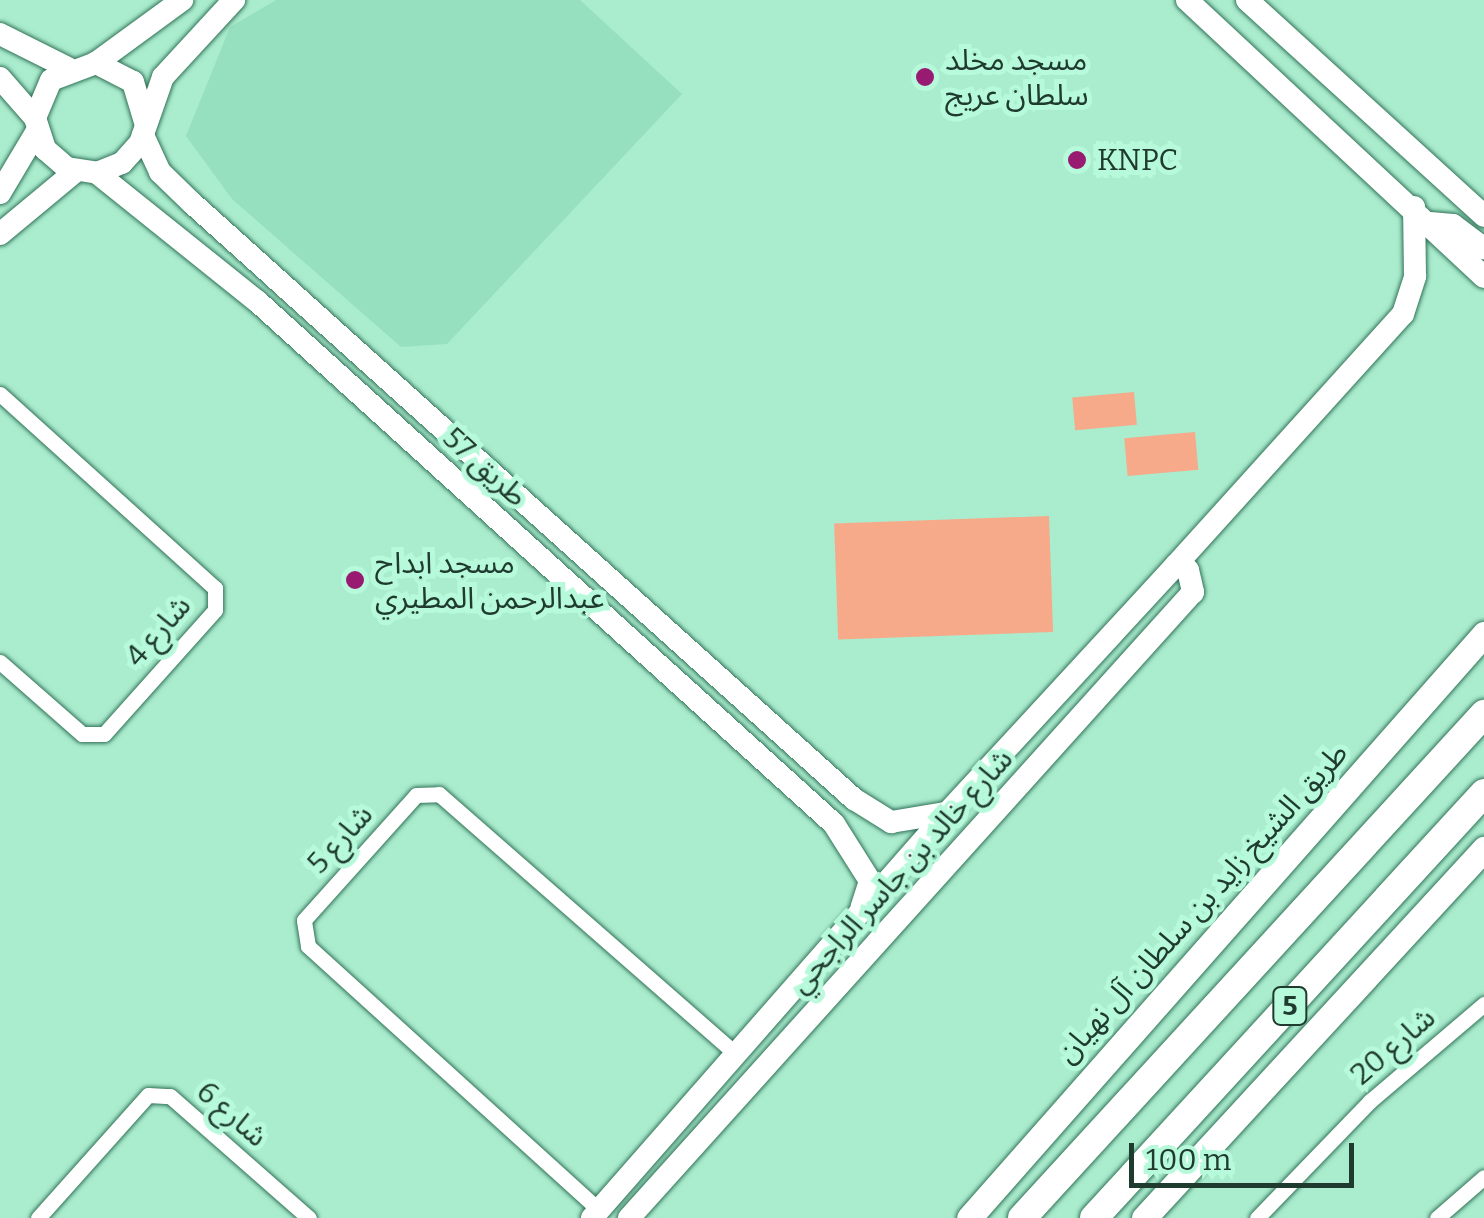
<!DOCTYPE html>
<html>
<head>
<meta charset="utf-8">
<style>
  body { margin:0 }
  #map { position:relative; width:1484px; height:1218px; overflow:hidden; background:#aaecce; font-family:Bitter,"Noto Sans Arabic",serif }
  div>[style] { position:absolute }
  .built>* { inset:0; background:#97e0bf }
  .green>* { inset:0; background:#f6aa89; transform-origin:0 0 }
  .roads { filter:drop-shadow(0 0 2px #327359) drop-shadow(0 0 2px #327359) }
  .street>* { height:15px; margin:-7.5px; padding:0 7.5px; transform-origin:7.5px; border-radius:7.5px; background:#fff }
  .secondary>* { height:22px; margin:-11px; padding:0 11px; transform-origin:11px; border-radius:11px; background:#fff }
  .primary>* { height:25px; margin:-12.5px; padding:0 12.5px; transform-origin:12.5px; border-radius:12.5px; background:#fff }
  .highway>* { height:28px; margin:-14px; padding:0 14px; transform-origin:14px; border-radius:14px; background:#fff }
  .dots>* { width:28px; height:28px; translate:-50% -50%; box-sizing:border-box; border:5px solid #b7fadb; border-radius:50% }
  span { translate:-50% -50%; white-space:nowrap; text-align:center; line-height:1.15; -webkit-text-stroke:10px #b7fadb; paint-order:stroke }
  .shield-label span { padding:2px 8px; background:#b7fadb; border:2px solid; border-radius:8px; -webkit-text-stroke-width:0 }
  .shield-label { font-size:28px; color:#1f3a2e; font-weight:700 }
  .poi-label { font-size:30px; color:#1f3a2e }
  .left { translate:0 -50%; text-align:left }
  .street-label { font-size:30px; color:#1f3a2e }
  .scale { position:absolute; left:1129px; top:1143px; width:225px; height:45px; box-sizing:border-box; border:5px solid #1f3a2e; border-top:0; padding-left:12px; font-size:30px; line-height:35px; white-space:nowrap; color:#1f3a2e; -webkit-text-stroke:8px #b7fadb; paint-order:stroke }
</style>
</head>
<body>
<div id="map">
  <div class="built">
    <div style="clip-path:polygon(276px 0,580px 0,682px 94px,447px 344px,401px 347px,232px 199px,186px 136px,230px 27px)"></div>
  </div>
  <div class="green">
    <div style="left:1134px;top:392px;width:33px;height:62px;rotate:85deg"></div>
    <div style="left:1195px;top:432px;width:38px;height:71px;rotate:85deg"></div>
    <div style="left:1049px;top:516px;width:116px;height:215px;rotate:88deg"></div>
  </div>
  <div class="roads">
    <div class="street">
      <div style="left:0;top:394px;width:290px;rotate:42.1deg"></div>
      <div style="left:215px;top:588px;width:22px;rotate:90deg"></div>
      <div style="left:215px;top:610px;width:166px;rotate:131.8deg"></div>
      <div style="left:104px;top:734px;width:22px;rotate:180deg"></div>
      <div style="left:82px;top:734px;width:109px;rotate:-138.7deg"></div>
      <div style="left:599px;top:1210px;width:393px;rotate:-137.8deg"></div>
      <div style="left:308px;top:946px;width:26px;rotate:-99deg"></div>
      <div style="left:304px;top:920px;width:168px;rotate:-48.1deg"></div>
      <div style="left:416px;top:795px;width:23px;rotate:-2deg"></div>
      <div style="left:439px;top:794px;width:396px;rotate:41.2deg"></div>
      <div style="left:38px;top:1218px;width:165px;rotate:-48.2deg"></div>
      <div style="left:148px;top:1095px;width:22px;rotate:3deg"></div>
      <div style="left:170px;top:1096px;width:185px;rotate:41.3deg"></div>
      <div style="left:1257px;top:1218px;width:163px;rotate:-46deg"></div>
      <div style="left:1370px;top:1101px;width:150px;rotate:-40.4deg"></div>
      <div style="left:1437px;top:1218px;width:62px;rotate:-41.1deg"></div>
    </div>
    <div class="secondary">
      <div style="left:1187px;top:0;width:406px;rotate:43deg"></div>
      <div style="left:1247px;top:0;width:321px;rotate:42.3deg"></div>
      <div style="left:0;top:34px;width:76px;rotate:26.6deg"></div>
      <div style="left:96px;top:63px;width:107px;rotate:-36.2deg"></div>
      <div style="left:0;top:78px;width:53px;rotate:48.8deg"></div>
      <div style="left:145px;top:122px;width:42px;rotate:-106.7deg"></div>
      <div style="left:133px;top:82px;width:42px;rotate:-152.8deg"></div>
      <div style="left:96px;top:63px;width:48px;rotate:159.3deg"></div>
      <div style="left:51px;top:80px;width:41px;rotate:112.8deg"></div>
      <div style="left:35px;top:118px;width:33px;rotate:72deg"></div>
      <div style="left:45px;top:149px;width:29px;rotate:41deg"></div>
      <div style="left:67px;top:168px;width:30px;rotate:9deg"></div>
      <div style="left:97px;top:173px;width:27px;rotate:-22deg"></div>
      <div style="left:122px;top:163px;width:27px;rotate:-48deg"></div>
      <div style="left:140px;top:143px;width:70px;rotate:-70.8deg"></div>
      <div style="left:163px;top:77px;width:105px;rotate:-47.3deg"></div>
      <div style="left:143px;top:135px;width:41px;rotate:65.3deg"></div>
      <div style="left:160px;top:172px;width:45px;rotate:44.1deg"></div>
      <div style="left:192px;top:203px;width:891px;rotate:42deg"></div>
      <div style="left:854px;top:799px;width:44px;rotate:31.9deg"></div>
      <div style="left:891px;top:822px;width:56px;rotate:-9.3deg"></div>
      <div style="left:97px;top:173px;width:206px;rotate:38.7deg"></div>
      <div style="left:258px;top:302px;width:777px;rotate:42.18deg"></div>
      <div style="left:834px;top:824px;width:67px;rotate:57.7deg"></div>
      <div style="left:870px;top:881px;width:28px;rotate:108deg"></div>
      <div style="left:0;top:193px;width:72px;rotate:-59.2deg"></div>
      <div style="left:1430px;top:223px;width:23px;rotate:5deg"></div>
      <div style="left:1453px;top:225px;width:39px;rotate:37deg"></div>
      <div style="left:0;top:234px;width:99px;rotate:-39.7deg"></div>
      <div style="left:1176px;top:565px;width:338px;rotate:-47.9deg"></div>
      <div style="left:1403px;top:314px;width:40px;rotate:-72deg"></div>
      <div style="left:1415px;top:276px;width:69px;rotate:-90.8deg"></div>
      <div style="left:592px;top:1218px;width:541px;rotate:-48.74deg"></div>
      <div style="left:949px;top:811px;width:335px;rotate:-47.3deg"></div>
      <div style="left:1176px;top:565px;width:13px;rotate:23deg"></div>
      <div style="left:1188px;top:570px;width:23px;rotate:77deg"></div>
      <div style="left:1193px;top:592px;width:843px;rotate:132.02deg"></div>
    </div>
    <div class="primary">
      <div style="left:969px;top:1218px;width:779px;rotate:-48.59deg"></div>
      <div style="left:1144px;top:1218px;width:502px;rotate:-47.34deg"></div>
    </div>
    <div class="highway">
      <div style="left:1022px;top:1218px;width:684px;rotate:-47.49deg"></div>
      <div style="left:1094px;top:1218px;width:577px;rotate:-47.46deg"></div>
    </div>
  </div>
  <div class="dots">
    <div style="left:925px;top:77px;background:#991a71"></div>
    <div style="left:1077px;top:160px;background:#991a71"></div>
    <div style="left:355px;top:580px;background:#991a71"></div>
  </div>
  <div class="shield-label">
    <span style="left:1290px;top:1006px">5</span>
  </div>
  <div class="poi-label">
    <span class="left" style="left:945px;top:77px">مسجد مخلد<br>سلطان عريج</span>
    <span class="left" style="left:1097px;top:160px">KNPC</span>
    <span class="left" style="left:375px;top:580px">مسجد ابداح<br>عبدالرحمن المطيري</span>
  </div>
  <div class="street-label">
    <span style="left:485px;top:467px;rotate:42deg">طريق 57</span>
    <span style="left:158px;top:631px;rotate:-49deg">شارع 4</span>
    <span style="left:340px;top:839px;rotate:-48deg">شارع 5</span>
    <span style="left:901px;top:871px;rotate:-48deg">شارع خالد بن جاسر الراجحي</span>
    <span style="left:1202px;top:903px;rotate:-48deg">طريق الشيخ زايد بن سلطان آل نهيان</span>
    <span style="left:1393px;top:1046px;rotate:-41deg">شارع 20</span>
    <span style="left:232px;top:1114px;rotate:41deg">شارع 6</span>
  </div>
  <div class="scale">100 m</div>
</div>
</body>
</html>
